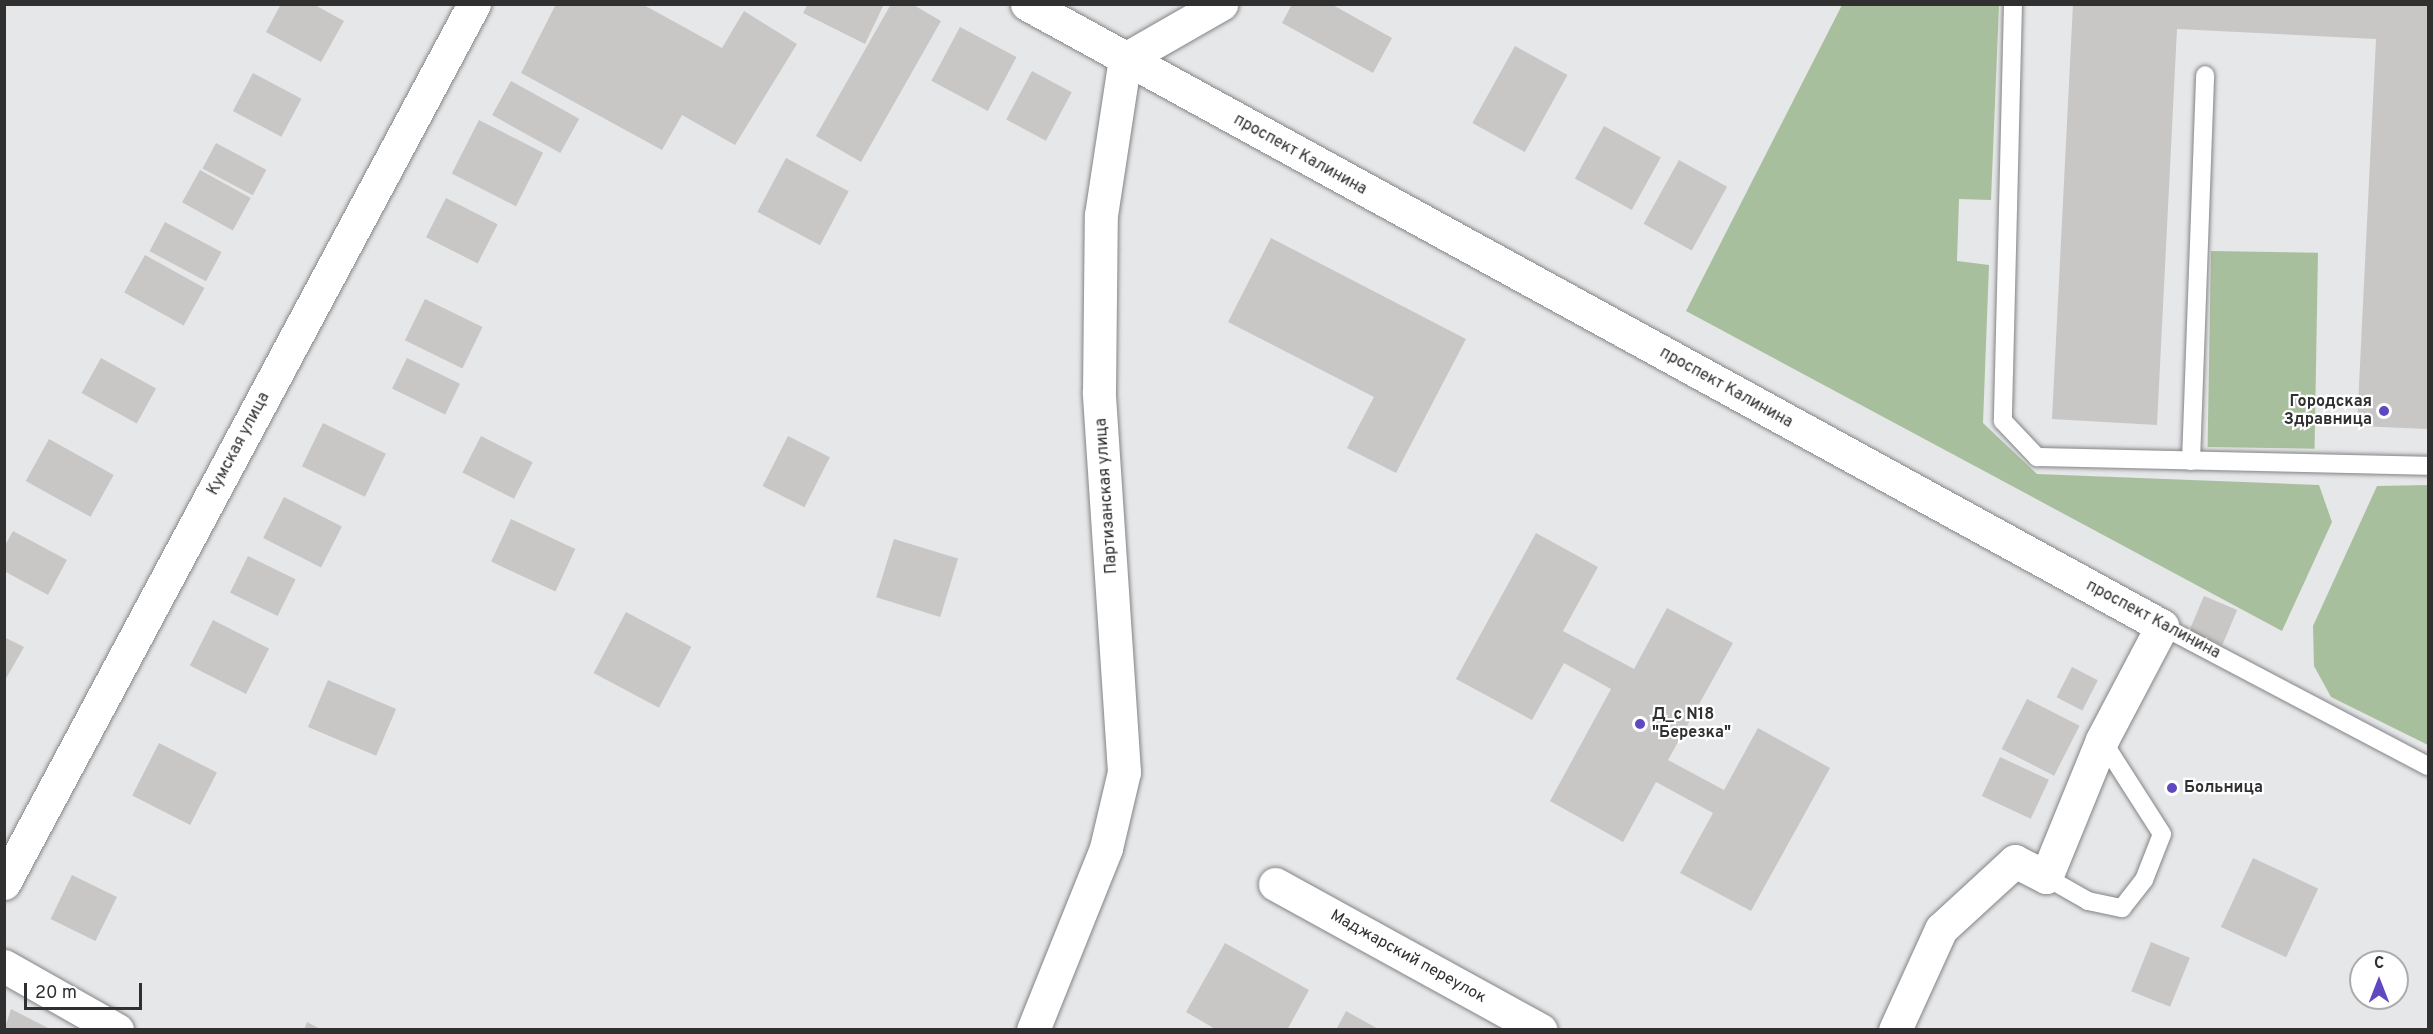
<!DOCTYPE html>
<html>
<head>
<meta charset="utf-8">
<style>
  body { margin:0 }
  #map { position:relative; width:2433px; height:1034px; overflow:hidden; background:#e6e7e9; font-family:Overpass,sans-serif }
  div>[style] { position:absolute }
  .green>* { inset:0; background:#a8bf9d; transform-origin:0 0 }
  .building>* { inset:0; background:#c8c7c5; transform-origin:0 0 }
  .roads { filter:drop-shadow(0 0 2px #848486) drop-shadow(0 0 2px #848486) }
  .service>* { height:18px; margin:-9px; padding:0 9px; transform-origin:9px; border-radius:9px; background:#fff }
  .minor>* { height:33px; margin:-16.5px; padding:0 16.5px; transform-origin:16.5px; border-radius:16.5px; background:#fff }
  .dots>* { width:16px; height:16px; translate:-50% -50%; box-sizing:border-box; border:3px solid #fff; border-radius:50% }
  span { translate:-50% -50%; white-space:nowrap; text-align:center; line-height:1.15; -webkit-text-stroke:4.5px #fff; paint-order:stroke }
  .street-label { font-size:16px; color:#303031 }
  .poi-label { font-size:16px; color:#303031; font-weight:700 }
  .right { translate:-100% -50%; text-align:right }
  .left { translate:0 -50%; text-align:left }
  .frame { position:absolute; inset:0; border:6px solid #303031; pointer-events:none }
  .north { position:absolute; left:2349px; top:950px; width:60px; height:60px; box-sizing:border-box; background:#fff; border:2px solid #acacad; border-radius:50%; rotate:0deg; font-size:16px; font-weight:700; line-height:24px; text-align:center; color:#303031 }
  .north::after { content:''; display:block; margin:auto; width:21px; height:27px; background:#6048c1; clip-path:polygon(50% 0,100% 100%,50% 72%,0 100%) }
  .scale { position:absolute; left:24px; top:983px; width:118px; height:27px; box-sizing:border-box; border:3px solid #303031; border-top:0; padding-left:8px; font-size:18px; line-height:21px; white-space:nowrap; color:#303031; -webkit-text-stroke:4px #fff; paint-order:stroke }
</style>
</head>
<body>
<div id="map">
  <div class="green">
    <div style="clip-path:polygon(1842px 5px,1999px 5px,1991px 200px,1959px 199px,1957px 261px,1989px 265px,1983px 423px,2037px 474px,2319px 485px,2332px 522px,2282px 631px,1686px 311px)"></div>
    <div style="left:2211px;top:251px;width:107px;height:196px;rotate:1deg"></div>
    <div style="clip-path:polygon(2428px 485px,2428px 745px,2331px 697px,2314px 666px,2313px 626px,2377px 486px)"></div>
  </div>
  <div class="building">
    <div style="clip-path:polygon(281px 4px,313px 4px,344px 21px,321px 62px,266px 32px)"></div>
    <div style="clip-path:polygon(556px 4px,642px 4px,722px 48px,744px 11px,797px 44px,735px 145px,682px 115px,662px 150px,521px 73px)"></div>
    <div style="clip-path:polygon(808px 4px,884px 4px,865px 44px,803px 13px)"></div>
    <div style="clip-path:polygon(891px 4px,912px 4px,941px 21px,861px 162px,816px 136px)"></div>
    <div style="clip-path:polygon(1292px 4px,1331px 4px,1392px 38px,1373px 73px,1282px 23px)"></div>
    <div style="clip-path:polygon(2073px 4px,2428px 4px,2428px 429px,2357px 426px,2376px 39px,2177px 29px,2157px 425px,2052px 419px)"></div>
    <div style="left:960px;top:27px;width:64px;height:61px;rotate:28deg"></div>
    <div style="left:1515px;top:46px;width:60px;height:88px;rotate:29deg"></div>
    <div style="left:1032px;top:71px;width:45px;height:55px;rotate:28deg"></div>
    <div style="left:253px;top:73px;width:55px;height:43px;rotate:28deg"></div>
    <div style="left:511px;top:81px;width:78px;height:39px;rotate:29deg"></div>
    <div style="left:479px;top:120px;width:72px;height:60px;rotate:27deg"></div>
    <div style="left:1604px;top:126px;width:65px;height:60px;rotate:29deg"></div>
    <div style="left:216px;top:143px;width:57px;height:29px;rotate:28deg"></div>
    <div style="left:786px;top:158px;width:71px;height:61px;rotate:28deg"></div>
    <div style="left:1679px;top:160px;width:55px;height:73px;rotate:29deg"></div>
    <div style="left:200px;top:170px;width:58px;height:37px;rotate:29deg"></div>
    <div style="left:446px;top:198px;width:58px;height:44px;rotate:27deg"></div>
    <div style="left:165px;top:222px;width:64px;height:33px;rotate:28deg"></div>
    <div style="clip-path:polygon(1271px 238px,1466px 339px,1396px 473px,1347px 448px,1374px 397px,1228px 322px)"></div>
    <div style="left:145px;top:255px;width:68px;height:43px;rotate:29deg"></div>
    <div style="left:425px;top:299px;width:64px;height:46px;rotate:26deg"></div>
    <div style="left:101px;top:358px;width:63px;height:40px;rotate:29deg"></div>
    <div style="left:407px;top:358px;width:59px;height:34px;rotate:26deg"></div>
    <div style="left:323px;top:423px;width:70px;height:48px;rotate:26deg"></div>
    <div style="left:481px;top:436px;width:58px;height:41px;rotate:27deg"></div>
    <div style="left:788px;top:436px;width:47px;height:56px;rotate:27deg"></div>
    <div style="left:49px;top:439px;width:74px;height:48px;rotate:29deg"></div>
    <div style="left:284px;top:497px;width:65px;height:46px;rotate:27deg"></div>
    <div style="left:511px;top:519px;width:71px;height:47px;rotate:25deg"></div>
    <div style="clip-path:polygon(13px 531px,67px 560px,48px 595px,4px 571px,4px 547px)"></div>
    <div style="clip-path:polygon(1536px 533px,1598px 567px,1563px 631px,1634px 669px,1667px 608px,1733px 643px,1668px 760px,1724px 790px,1758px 728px,1830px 768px,1751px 911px,1680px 873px,1713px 813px,1656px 782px,1623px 842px,1550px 801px,1611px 689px,1564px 663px,1532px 720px,1456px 679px)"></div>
    <div style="left:894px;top:539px;width:67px;height:61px;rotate:17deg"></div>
    <div style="left:248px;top:556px;width:53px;height:41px;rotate:26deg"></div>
    <div style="left:2204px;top:596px;width:36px;height:38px;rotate:23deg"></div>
    <div style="left:626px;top:612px;width:74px;height:69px;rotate:28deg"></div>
    <div style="left:213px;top:620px;width:63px;height:51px;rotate:27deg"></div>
    <div style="clip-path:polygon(4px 637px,24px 647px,4px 682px)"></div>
    <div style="left:2072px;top:667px;width:29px;height:34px;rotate:27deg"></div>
    <div style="left:328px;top:680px;width:74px;height:51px;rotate:23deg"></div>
    <div style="left:2027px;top:699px;width:59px;height:56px;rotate:27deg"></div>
    <div style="left:159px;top:743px;width:65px;height:59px;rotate:27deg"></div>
    <div style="left:2000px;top:757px;width:54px;height:43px;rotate:25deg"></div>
    <div style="left:2253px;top:858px;width:72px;height:76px;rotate:25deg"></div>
    <div style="left:72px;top:875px;width:50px;height:49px;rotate:26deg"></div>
    <div style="left:2151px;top:942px;width:42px;height:53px;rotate:22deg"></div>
    <div style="clip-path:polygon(1225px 943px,1309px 990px,1287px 1030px,1217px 1030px,1186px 1012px)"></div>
    <div style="clip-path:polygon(11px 1009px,52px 1030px,4px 1030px)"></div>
    <div style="clip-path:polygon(1346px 1011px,1380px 1030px,1336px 1030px)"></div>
    <div style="clip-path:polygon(307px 1022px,322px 1030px,304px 1030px)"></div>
  </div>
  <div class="roads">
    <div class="service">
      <div style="left:2013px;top:4px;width:417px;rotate:91.4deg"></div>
      <div style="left:2003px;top:421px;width:50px;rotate:46.6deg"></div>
      <div style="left:2037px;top:457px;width:391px;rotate:1.3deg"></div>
      <div style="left:2191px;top:461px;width:386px;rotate:-87.9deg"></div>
      <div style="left:2162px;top:626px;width:301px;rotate:27.8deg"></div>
      <div style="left:2046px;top:877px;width:48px;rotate:29.7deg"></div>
      <div style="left:2088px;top:901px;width:35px;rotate:12deg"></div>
      <div style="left:2122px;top:908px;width:36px;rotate:-52deg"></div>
      <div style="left:2144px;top:880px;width:49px;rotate:-68.6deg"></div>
      <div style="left:2162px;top:834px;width:112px;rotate:-122.6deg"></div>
    </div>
    <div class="minor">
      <div style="left:1027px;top:4px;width:1294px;rotate:28.72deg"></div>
      <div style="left:2162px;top:626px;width:129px;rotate:117.8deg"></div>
      <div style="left:2102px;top:740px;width:148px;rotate:112.2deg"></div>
      <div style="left:2046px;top:877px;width:35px;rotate:-153deg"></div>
      <div style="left:2015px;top:861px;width:100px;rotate:137.4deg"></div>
      <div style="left:1941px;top:929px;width:111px;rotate:114.5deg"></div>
      <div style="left:4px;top:883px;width:997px;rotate:-61.87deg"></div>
      <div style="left:1275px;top:884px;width:303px;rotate:28.8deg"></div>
      <div style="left:4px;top:966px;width:130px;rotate:29.5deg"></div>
      <div style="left:1033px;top:1030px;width:196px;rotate:-68.1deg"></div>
      <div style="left:1106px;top:848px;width:78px;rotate:-76.7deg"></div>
      <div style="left:1124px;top:772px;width:381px;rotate:-93.8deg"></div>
      <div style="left:1099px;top:392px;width:177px;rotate:-89.4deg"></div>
      <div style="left:1101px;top:215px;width:158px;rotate:-81.3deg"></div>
      <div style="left:1125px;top:59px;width:111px;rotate:-29.8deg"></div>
    </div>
  </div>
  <div class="dots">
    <div style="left:2384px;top:411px;background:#6048c1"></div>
    <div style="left:1640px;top:724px;background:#6048c1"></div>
    <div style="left:2172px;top:788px;background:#6048c1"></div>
  </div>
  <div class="street-label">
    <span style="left:1300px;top:155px;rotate:29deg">проспект Калинина</span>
    <span style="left:1726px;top:388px;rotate:29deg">проспект Калинина</span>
    <span style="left:239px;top:444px;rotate:-62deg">Кумская улица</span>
    <span style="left:1107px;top:496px;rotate:-94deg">Партизанская улица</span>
    <span style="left:2153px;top:620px;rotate:28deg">проспект Калинина</span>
    <span style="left:1408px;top:957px;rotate:29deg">Маджарский переулок</span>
  </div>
  <div class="poi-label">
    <span class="right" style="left:2372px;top:411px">Городская<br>Здравница</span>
    <span class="left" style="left:1652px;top:724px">Д_с N18<br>"Березка"</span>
    <span class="left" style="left:2184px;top:788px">Больница</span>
  </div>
  <div class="frame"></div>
  <div class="north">С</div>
  <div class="scale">20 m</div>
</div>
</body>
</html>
